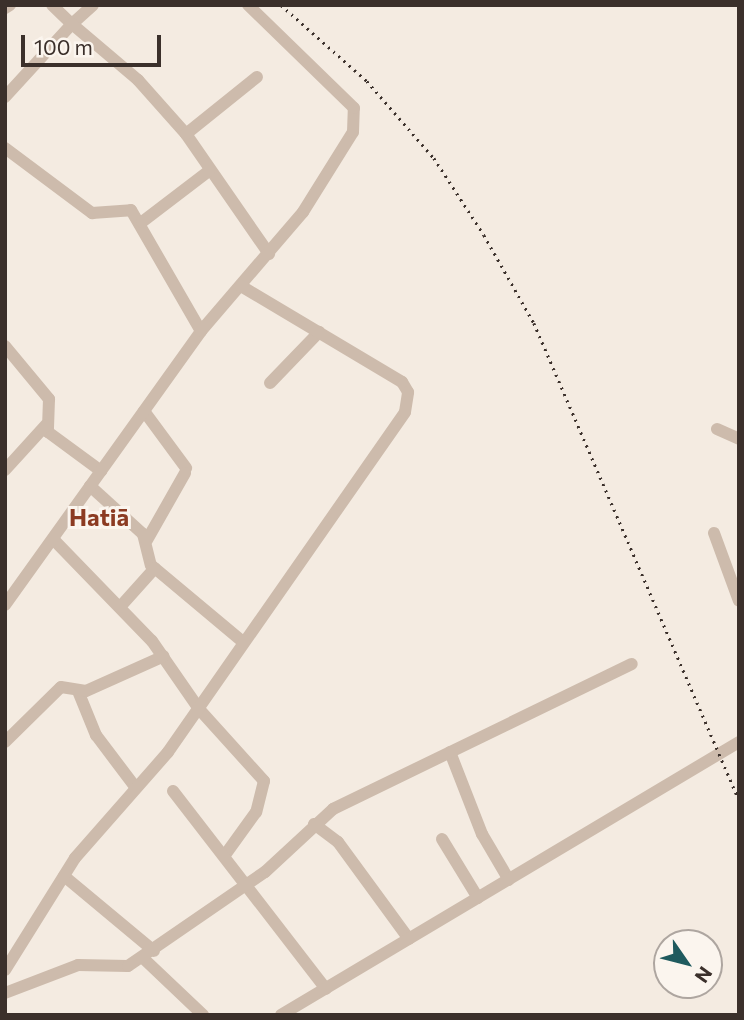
<!DOCTYPE html>
<html>
<head>
<meta charset="utf-8">
<style>
  body { margin:0 }
  #map { position:relative; width:744px; height:1020px; overflow:hidden; background:#f4ebe1; font-family:Commissioner,sans-serif }
  div>[style] { position:absolute }
  .minor>* { height:12px; margin:-6px; padding:0 6px; transform-origin:6px; border-radius:6px; background:#cdbbac }
  .rail>* { height:2.5px; margin-top:-1.25px; transform-origin:0; background:repeating-linear-gradient(90deg,#3b302b 0 2px,transparent 0 7px) }
  span { translate:-50% -50%; white-space:nowrap; text-align:center; line-height:1.15; -webkit-text-stroke:6px #fbf5ee; paint-order:stroke }
  .district-label { font-size:24px; color:#8c3b22; font-weight:700 }
  .frame { position:absolute; inset:0; border:7px solid #3b302b; pointer-events:none }
  .north { position:absolute; left:653px; top:929px; width:70px; height:70px; box-sizing:border-box; background:#fbf5ee; border:2px solid #aea6a0; border-radius:50%; rotate:125deg; font-size:19px; font-weight:700; line-height:28px; text-align:center; color:#3b302b }
  .north::after { content:''; display:block; margin:auto; width:24px; height:32px; background:#1f5a5e; clip-path:polygon(50% 0,100% 100%,50% 72%,0 100%) }
  .scale { position:absolute; left:21px; top:35px; width:140px; height:32px; box-sizing:border-box; border:4px solid #3b302b; border-top:0; padding-left:9px; font-size:21px; line-height:24px; white-space:nowrap; color:#3b302b; -webkit-text-stroke:5px #fbf5ee; paint-order:stroke }
</style>
</head>
<body>
<div id="map">
  <div class="minor">
    <div style="left:52px;top:5px;width:28px;rotate:44deg"></div>
    <div style="left:72px;top:24px;width:28px;rotate:-42deg"></div>
    <div style="left:5px;top:8px;width:6px;rotate:-31deg"></div>
    <div style="left:5px;top:97px;width:99px;rotate:-47.5deg"></div>
    <div style="left:72px;top:24px;width:87px;rotate:40.3deg"></div>
    <div style="left:138px;top:80px;width:72px;rotate:48.4deg"></div>
    <div style="left:186px;top:134px;width:146px;rotate:55.3deg"></div>
    <div style="left:186px;top:134px;width:91px;rotate:-38.8deg"></div>
    <div style="left:5px;top:148px;width:109px;rotate:36.8deg"></div>
    <div style="left:92px;top:213px;width:39px;rotate:-4deg"></div>
    <div style="left:131px;top:210px;width:140px;rotate:60deg"></div>
    <div style="left:142px;top:222px;width:84px;rotate:-37.3deg"></div>
    <div style="left:5px;top:346px;width:69px;rotate:50.3deg"></div>
    <div style="left:49px;top:399px;width:33px;rotate:92deg"></div>
    <div style="left:48px;top:432px;width:66px;rotate:36.3deg"></div>
    <div style="left:270px;top:383px;width:71px;rotate:-46.1deg"></div>
    <div style="left:144px;top:411px;width:71px;rotate:53.6deg"></div>
    <div style="left:717px;top:429px;width:24px;rotate:24deg"></div>
    <div style="left:5px;top:470px;width:61px;rotate:-47.7deg"></div>
    <div style="left:90px;top:486px;width:72px;rotate:42.2deg"></div>
    <div style="left:143px;top:534px;width:32px;rotate:76deg"></div>
    <div style="left:151px;top:565px;width:119px;rotate:39.9deg"></div>
    <div style="left:714px;top:533px;width:72px;rotate:69.8deg"></div>
    <div style="left:53px;top:539px;width:142px;rotate:45.9deg"></div>
    <div style="left:152px;top:641px;width:83px;rotate:55.3deg"></div>
    <div style="left:199px;top:709px;width:97px;rotate:47.9deg"></div>
    <div style="left:264px;top:781px;width:32px;rotate:104deg"></div>
    <div style="left:256px;top:812px;width:53px;rotate:125.8deg"></div>
    <div style="left:147px;top:540px;width:77px;rotate:-60.4deg"></div>
    <div style="left:5px;top:605px;width:337px;rotate:-54.4deg"></div>
    <div style="left:201px;top:331px;width:157px;rotate:-49.4deg"></div>
    <div style="left:303px;top:212px;width:94px;rotate:-58deg"></div>
    <div style="left:353px;top:132px;width:24px;rotate:-88deg"></div>
    <div style="left:354px;top:108px;width:148px;rotate:-135.8deg"></div>
    <div style="left:120px;top:607px;width:52px;rotate:-48.1deg"></div>
    <div style="left:78px;top:691px;width:48px;rotate:67.8deg"></div>
    <div style="left:96px;top:735px;width:66px;rotate:53deg"></div>
    <div style="left:5px;top:742px;width:78px;rotate:-44.5deg"></div>
    <div style="left:61px;top:687px;width:25px;rotate:9deg"></div>
    <div style="left:86px;top:691px;width:85px;rotate:-24.2deg"></div>
    <div style="left:450px;top:752px;width:88px;rotate:68.7deg"></div>
    <div style="left:482px;top:834px;width:53px;rotate:59.6deg"></div>
    <div style="left:173px;top:791px;width:250px;rotate:52.3deg"></div>
    <div style="left:314px;top:824px;width:30px;rotate:37deg"></div>
    <div style="left:338px;top:842px;width:120px;rotate:53.8deg"></div>
    <div style="left:442px;top:839px;width:69px;rotate:58.6deg"></div>
    <div style="left:64px;top:876px;width:117px;rotate:39.8deg"></div>
    <div style="left:143px;top:958px;width:83px;rotate:43.5deg"></div>
    <div style="left:5px;top:970px;width:132px;rotate:-58deg"></div>
    <div style="left:75px;top:858px;width:141px;rotate:-48.7deg"></div>
    <div style="left:168px;top:752px;width:414px;rotate:-55.1deg"></div>
    <div style="left:405px;top:412px;width:20px;rotate:-81deg"></div>
    <div style="left:408px;top:392px;width:12px;rotate:-121deg"></div>
    <div style="left:402px;top:382px;width:187px;rotate:-149.2deg"></div>
    <div style="left:5px;top:993px;width:78px;rotate:-21deg"></div>
    <div style="left:78px;top:965px;width:50px;rotate:1.1deg"></div>
    <div style="left:128px;top:966px;width:166px;rotate:-34.5deg"></div>
    <div style="left:265px;top:872px;width:93px;rotate:-42.8deg"></div>
    <div style="left:333px;top:809px;width:332px;rotate:-25.9deg"></div>
    <div style="left:281px;top:1015px;width:533px;rotate:-30.8deg"></div>
  </div>
  <div class="rail">
    <div style="left:281px;top:5px;width:115px;rotate:41.5deg"></div>
    <div style="left:367px;top:81px;width:102px;rotate:49deg"></div>
    <div style="left:434px;top:158px;width:92px;rotate:57deg"></div>
    <div style="left:484px;top:235px;width:101px;rotate:60.4deg"></div>
    <div style="left:534px;top:323px;width:519px;rotate:66.74deg"></div>
  </div>
  <div class="district-label">
    <span style="left:99px;top:517px">Hatiā</span>
  </div>
  <div class="frame"></div>
  <div class="north">N</div>
  <div class="scale">100 m</div>
</div>
</body>
</html>
